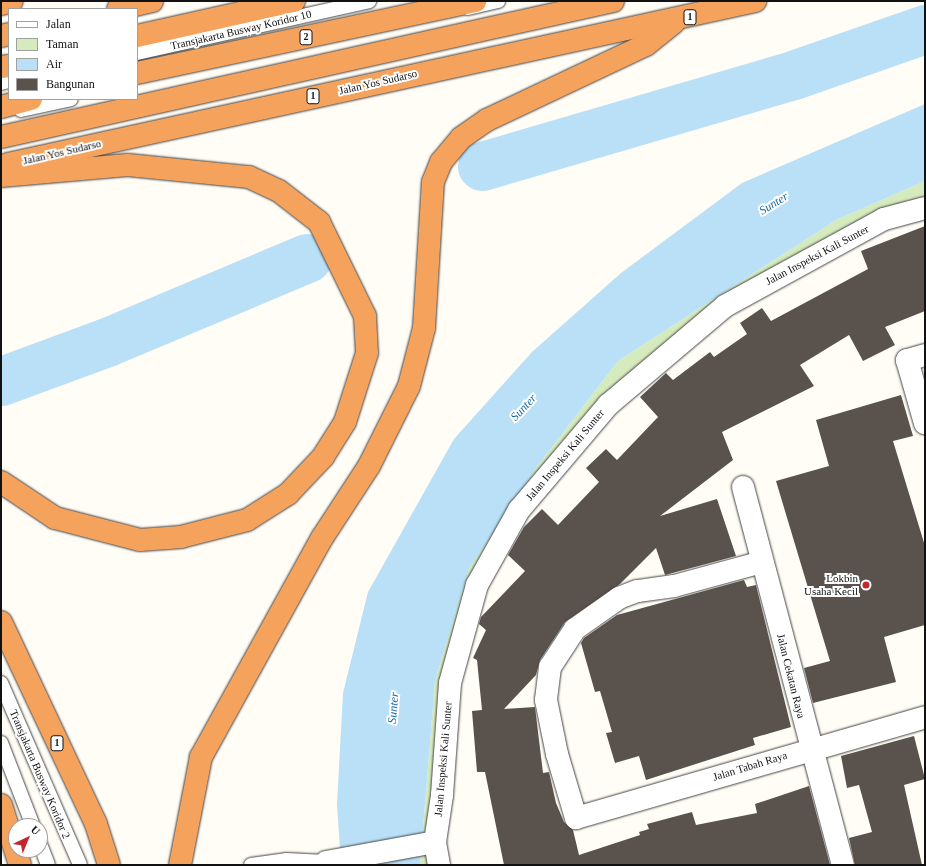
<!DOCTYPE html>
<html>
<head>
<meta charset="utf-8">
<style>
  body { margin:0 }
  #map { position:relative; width:926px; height:866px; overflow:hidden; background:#fffdf5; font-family:Georgia,serif }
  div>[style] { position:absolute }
  .green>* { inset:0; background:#d5ebbd }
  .water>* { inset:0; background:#b9e0f7 }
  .river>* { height:49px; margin:-24.5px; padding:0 24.5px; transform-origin:24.5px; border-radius:24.5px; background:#b9e0f7 }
  .building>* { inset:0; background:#5a524d }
  .roads { filter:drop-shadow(0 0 1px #444) drop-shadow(0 0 1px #444) }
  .lane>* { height:14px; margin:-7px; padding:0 7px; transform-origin:7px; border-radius:7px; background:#fff }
  .street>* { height:22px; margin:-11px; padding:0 11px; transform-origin:11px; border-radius:11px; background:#fff }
  .highway>* { height:22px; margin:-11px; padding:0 11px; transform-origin:11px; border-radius:11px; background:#f5a25d }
  .dots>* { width:11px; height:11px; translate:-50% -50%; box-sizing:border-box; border:2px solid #fff; border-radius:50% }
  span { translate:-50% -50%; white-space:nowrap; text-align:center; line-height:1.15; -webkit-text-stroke:4px #fff; paint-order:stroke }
  .shield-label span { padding:1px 3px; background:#fff; border:1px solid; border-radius:3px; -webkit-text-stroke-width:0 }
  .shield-label { font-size:10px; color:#111; font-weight:700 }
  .street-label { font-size:11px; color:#111 }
  .poi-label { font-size:11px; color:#111 }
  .right { translate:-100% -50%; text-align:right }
  .water-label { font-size:12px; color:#1768a6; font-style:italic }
  .frame { position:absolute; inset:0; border:2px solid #111; pointer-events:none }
  .legend { position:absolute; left:8px; top:8px; width:130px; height:92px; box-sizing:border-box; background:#fff; border:1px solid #a0a0a0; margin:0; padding:5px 7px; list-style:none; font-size:12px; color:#111 }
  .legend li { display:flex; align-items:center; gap:8px; height:20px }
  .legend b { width:20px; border:1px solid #a0a0a0 }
  .north { position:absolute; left:8px; top:818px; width:40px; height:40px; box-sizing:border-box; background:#fff; border:1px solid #a0a0a0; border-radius:50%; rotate:44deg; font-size:11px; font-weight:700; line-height:16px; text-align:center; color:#111 }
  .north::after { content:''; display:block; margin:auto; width:14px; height:18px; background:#c4262e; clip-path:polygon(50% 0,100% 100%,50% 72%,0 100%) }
</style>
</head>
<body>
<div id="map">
  <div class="green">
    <div style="clip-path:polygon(925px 181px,925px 208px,702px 325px,519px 510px,463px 630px,439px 865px,420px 865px,435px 681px,469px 569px,539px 464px,618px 361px,836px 220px)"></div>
  </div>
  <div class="water">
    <div style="clip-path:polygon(925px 104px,925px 181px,836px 220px,618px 361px,539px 464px,469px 569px,435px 681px,420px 865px,341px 865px,337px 804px,343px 693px,368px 592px,454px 439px,532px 352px,621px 273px,742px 183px)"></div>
  </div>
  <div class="river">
    <div style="left:482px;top:166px;width:327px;rotate:-16.3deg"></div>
    <div style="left:796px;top:74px;width:137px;rotate:-19.2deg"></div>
    <div style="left:1px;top:381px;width:113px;rotate:-20.2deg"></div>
    <div style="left:107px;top:342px;width:217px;rotate:-22.8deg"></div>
  </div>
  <div class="building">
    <div style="clip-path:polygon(925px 226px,925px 311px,885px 327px,895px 345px,863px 361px,849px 335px,800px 365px,814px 386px,722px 432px,733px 460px,660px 516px,717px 499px,736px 556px,665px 575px,656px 548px,620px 584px,565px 622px,540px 660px,536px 675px,504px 709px,535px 707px,543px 773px,549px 772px,556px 803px,564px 822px,573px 830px,579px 855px,640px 835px,639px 832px,649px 829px,647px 824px,692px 812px,696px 825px,757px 813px,755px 804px,809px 786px,830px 865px,504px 865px,485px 772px,477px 772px,472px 711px,482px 710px,477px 660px,473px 658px,486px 630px,479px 624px,481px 617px,525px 571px,508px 555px,524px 527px,542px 509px,558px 525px,599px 482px,586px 468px,606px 449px,617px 460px,658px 417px,640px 397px,666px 373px,673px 380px,710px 352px,714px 357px,747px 334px,740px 323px,762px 308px,771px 321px,868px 269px,861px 251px)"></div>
    <div style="clip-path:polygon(901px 395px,913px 436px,893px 441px,925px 546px,925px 625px,884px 637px,896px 682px,813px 703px,804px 668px,830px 661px,776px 481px,829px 466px,816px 420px)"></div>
    <div style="clip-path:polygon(744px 580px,747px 587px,756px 585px,791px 727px,753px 738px,755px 745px,646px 780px,639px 756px,615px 763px,606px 733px,612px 732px,600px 691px,595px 692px,581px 643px,584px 638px,617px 615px)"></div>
    <div style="clip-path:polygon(914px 736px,925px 779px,904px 785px,922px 865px,855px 865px,849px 838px,872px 832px,859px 785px,847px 788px,841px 756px)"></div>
  </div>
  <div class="roads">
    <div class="lane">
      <div style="left:468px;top:8px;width:31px;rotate:-13deg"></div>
      <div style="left:137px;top:53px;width:238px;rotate:-12.6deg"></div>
      <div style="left:1px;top:83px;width:8px;rotate:-14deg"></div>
      <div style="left:21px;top:110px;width:51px;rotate:-12.4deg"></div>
      <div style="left:1px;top:683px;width:198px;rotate:66.5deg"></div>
      <div style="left:1px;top:743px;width:89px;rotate:68.9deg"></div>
      <div style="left:40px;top:844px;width:22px;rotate:69deg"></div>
      <div style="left:251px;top:865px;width:35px;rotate:-8deg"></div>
      <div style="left:286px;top:860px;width:40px;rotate:2.9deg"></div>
    </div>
    <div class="street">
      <div style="left:925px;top:355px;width:19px;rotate:164deg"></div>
      <div style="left:907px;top:360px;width:66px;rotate:74.1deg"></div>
      <div style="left:743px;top:487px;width:391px;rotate:75.2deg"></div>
      <div style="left:762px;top:562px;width:91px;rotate:164.7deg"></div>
      <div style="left:674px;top:586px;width:37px;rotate:172deg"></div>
      <div style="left:637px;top:591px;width:19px;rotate:159deg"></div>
      <div style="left:619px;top:598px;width:54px;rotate:144.8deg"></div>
      <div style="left:575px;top:629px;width:45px;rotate:123.3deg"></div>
      <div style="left:550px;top:667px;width:33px;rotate:97deg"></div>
      <div style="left:546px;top:700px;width:55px;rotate:78.5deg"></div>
      <div style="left:557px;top:754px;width:67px;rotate:73.5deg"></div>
      <div style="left:576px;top:818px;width:363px;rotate:-16.1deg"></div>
      <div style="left:326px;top:862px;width:111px;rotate:-10.4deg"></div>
      <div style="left:439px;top:865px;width:23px;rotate:-100deg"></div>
      <div style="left:435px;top:842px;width:48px;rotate:-81.5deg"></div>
      <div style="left:442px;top:795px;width:112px;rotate:-85.9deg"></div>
      <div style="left:450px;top:683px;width:102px;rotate:-74.6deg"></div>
      <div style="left:477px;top:585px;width:86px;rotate:-60.8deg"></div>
      <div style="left:519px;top:510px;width:138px;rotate:-49.7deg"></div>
      <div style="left:608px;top:405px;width:153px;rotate:-40.2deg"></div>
      <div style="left:725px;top:306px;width:181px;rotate:-28.7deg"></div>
      <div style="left:884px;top:219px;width:42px;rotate:-15deg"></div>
    </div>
    <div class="highway">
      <div style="left:1px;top:4px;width:11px;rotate:-15deg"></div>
      <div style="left:118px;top:9px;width:35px;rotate:-13deg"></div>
      <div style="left:1px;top:36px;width:8px;rotate:-14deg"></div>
      <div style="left:137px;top:36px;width:161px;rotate:-12.6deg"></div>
      <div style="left:1px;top:67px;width:8px;rotate:-7deg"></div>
      <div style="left:137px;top:73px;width:346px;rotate:-12deg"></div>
      <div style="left:1px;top:107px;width:31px;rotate:-15deg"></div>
      <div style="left:1px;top:137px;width:627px;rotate:-12.53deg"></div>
      <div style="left:8px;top:164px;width:765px;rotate:-12.31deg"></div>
      <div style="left:1px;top:176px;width:127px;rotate:-5deg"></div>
      <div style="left:128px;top:165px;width:122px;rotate:5.7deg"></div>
      <div style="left:249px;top:177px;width:33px;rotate:25deg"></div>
      <div style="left:279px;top:191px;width:51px;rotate:37.8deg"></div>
      <div style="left:319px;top:222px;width:105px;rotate:63.9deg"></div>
      <div style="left:365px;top:316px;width:37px;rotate:87deg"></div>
      <div style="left:367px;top:353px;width:72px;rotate:107.7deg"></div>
      <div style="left:345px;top:422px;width:41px;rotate:122.2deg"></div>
      <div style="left:323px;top:457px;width:51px;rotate:133.4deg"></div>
      <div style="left:288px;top:494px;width:49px;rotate:147.6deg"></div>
      <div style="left:247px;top:520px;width:68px;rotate:165.6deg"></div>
      <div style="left:181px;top:537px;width:41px;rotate:175.8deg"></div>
      <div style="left:140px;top:540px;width:88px;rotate:-165.5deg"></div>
      <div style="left:55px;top:518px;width:65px;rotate:-146.3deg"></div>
      <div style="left:1px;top:622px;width:223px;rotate:64.8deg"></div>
      <div style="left:96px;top:824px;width:43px;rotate:72.4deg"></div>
      <div style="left:1px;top:805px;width:63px;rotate:72.4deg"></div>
      <div style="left:180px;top:865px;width:110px;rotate:-79deg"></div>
      <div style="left:201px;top:757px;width:250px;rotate:-61.1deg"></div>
      <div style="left:322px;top:538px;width:86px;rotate:-56.9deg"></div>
      <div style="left:369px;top:466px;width:89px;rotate:-63.4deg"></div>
      <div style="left:409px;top:386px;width:60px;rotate:-75.5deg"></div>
      <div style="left:424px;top:328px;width:146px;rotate:-86.5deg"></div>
      <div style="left:433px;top:182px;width:22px;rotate:-68deg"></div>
      <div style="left:441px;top:162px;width:31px;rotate:-50deg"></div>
      <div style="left:461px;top:138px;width:32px;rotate:-35deg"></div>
      <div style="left:487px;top:120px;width:176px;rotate:-25.3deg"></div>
      <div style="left:646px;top:45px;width:36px;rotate:-39deg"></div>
    </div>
  </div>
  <div class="dots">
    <div style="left:866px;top:585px;background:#c4262e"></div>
  </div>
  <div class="shield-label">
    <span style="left:690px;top:17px">1</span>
    <span style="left:306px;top:37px">2</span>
    <span style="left:313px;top:96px">1</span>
    <span style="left:57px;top:743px">1</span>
  </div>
  <div class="street-label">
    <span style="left:241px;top:30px;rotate:-13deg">Transjakarta Busway Koridor 10</span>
    <span style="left:378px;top:82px;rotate:-13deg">Jalan Yos Sudarso</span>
    <span style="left:62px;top:152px;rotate:-13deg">Jalan Yos Sudarso</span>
    <span style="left:817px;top:255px;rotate:-28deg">Jalan Inspeksi Kali Sunter</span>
    <span style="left:565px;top:455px;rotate:-50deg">Jalan Inspeksi Kali Sunter</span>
    <span style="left:791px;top:676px;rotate:76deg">Jalan Cekatan Raya</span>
    <span style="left:443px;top:759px;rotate:-85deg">Jalan Inspeksi Kali Sunter</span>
    <span style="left:750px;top:766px;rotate:-17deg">Jalan Tabah Raya</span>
    <span style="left:40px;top:774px;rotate:67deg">Transjakarta Busway Koridor 2</span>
  </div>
  <div class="poi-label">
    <span class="right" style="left:858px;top:585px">Lokbin<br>Usaha Kecil</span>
  </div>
  <div class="water-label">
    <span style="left:774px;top:204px;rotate:-32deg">Sunter</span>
    <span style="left:524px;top:408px;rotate:-47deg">Sunter</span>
    <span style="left:394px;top:708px;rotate:-85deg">Sunter</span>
  </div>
  <div class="frame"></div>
  <ul class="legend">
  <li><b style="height:5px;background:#fff"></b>Jalan</li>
  <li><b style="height:11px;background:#d5ebbd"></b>Taman</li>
  <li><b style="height:11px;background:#b9e0f7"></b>Air</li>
  <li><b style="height:11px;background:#5a524d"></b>Bangunan</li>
  </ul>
  <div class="north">U</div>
</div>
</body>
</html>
